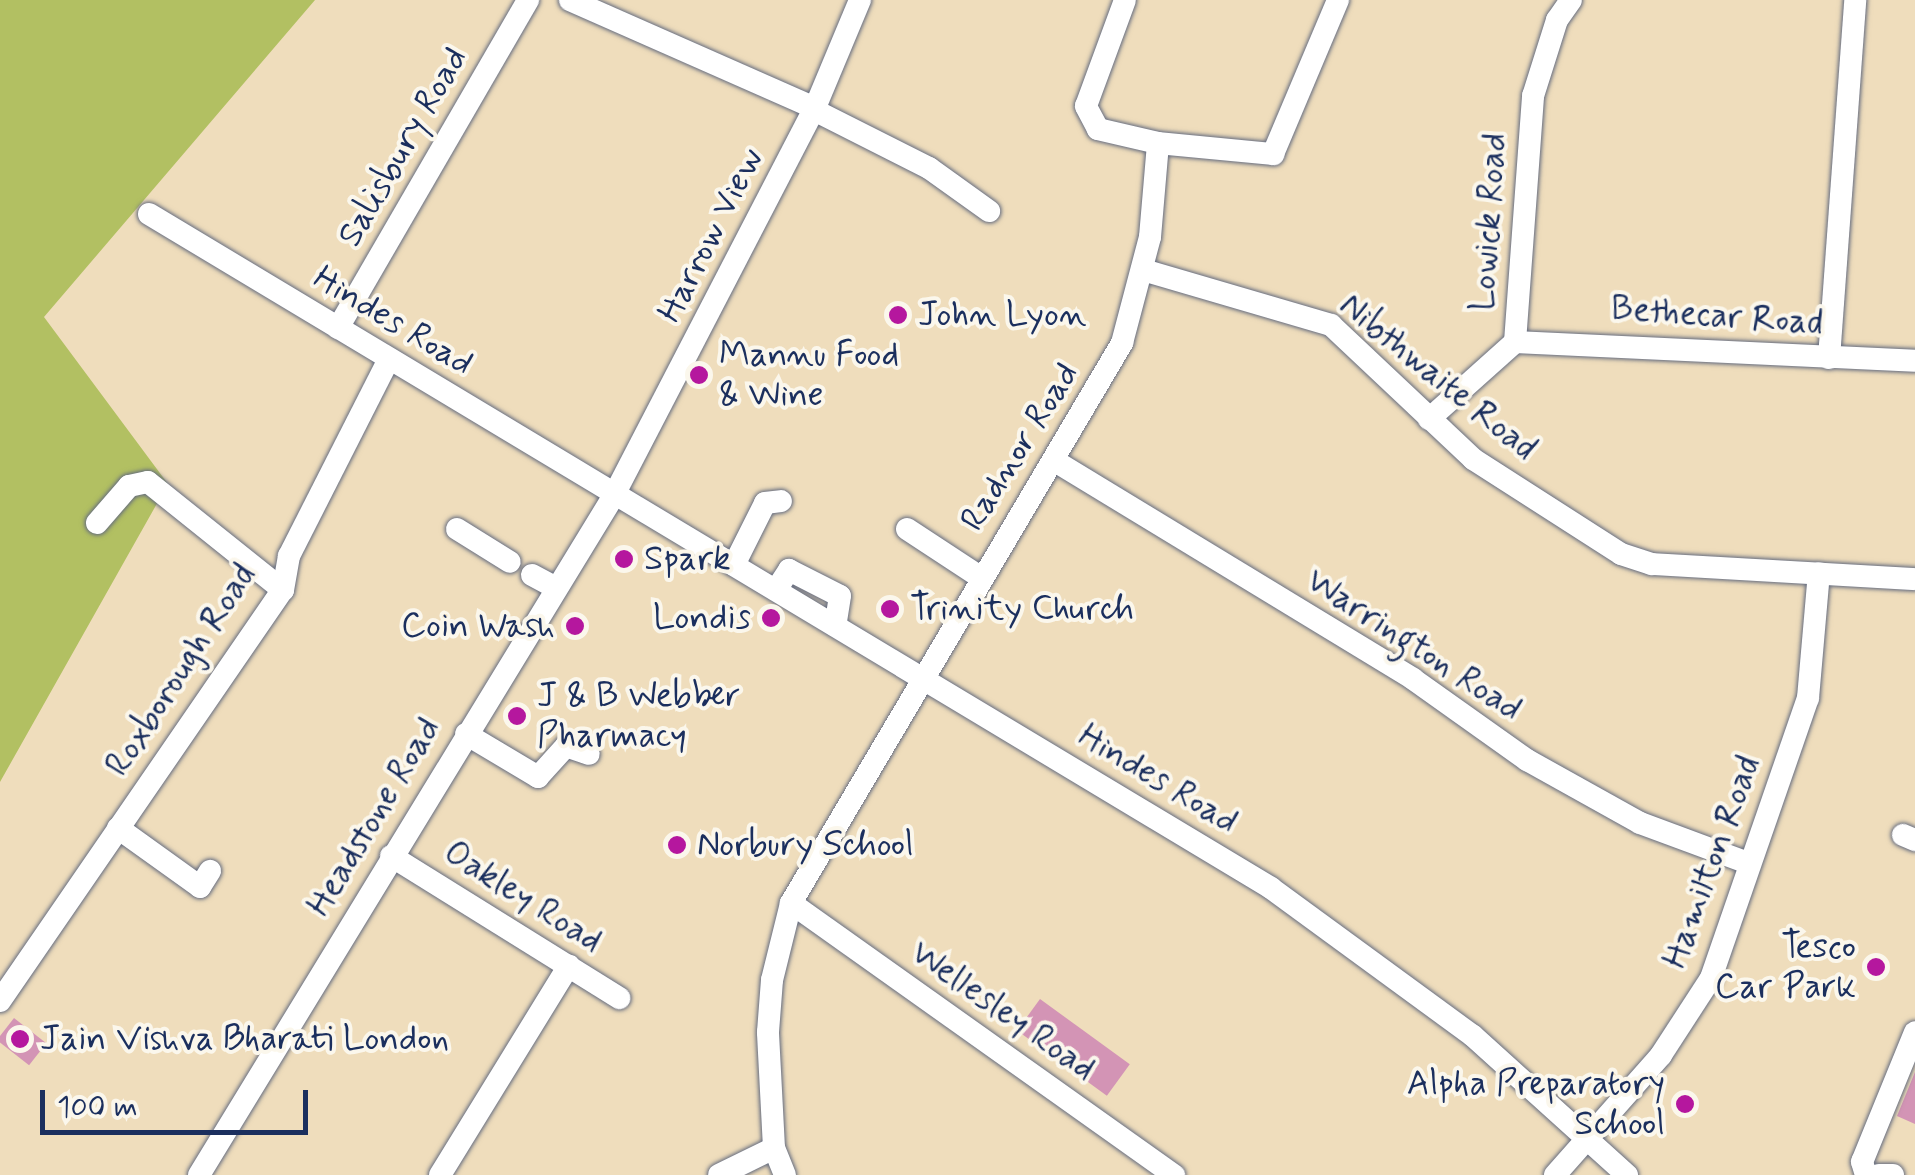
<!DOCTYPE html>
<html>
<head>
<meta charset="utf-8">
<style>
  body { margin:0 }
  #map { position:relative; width:1915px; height:1175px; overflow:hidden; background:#efddbc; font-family:Mynerve,sans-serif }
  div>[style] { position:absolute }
  .green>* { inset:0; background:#b2c062 }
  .building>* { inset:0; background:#d394b5; transform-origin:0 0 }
  .roads { filter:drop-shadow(0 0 2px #656c7f) drop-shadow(0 0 2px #656c7f) }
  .minor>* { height:22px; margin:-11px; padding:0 11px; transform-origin:11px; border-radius:11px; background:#fff }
  .dots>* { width:28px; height:28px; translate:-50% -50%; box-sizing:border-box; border:5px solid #fbf7ec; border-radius:50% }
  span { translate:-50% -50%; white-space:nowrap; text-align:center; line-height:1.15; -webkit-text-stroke:8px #fbf7ec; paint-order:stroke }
  .street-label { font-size:35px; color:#1b2f5e }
  .poi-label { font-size:35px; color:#1b2f5e }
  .left { translate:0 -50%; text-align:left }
  .right { translate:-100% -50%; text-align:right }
  .scale { position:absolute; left:40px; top:1090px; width:268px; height:45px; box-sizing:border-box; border:5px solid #1b2f5e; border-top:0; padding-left:12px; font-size:30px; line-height:35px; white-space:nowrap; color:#1b2f5e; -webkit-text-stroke:8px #fbf7ec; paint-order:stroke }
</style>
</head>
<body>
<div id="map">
  <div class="green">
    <div style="clip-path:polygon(0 0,315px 0,44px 317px,168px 484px,0 782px)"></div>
  </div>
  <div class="building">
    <div style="left:1040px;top:999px;width:111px;height:39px;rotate:36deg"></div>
    <div style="left:14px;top:1018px;width:41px;height:28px;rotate:38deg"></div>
    <div style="clip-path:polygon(1915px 1072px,1915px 1124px,1897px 1116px)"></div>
  </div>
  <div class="roads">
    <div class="minor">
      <div style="left:570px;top:0;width:268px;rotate:23.8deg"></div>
      <div style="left:814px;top:110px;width:129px;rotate:26.8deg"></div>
      <div style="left:929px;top:168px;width:74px;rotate:35.6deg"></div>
      <div style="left:1158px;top:143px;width:116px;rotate:5.5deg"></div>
      <div style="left:1273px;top:154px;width:167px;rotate:-67.1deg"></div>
      <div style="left:149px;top:214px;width:1309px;rotate:30.99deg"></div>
      <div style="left:1271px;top:888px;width:249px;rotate:36.2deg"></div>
      <div style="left:1472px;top:1035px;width:209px;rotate:42.1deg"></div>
      <div style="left:1143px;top:270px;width:196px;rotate:16.3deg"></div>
      <div style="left:1331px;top:325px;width:195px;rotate:43.3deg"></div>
      <div style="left:1473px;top:459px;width:176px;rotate:32.7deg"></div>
      <div style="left:1621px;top:554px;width:33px;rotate:18deg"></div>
      <div style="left:1652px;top:564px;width:263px;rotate:3.3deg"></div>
      <div style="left:338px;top:328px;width:379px;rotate:-59.9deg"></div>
      <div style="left:1515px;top:342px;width:400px;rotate:2.7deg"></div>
      <div style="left:1829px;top:358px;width:359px;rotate:-85.8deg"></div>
      <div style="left:1429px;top:419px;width:115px;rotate:-41.8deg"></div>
      <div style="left:1515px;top:342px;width:247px;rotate:-85.8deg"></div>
      <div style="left:1533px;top:96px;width:80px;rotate:-72.5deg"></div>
      <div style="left:1557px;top:20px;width:24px;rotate:-55deg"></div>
      <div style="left:1055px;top:461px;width:419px;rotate:31.3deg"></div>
      <div style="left:1413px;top:679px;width:140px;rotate:35.4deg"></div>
      <div style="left:1527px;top:760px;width:129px;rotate:29.1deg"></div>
      <div style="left:1640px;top:823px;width:115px;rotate:20.3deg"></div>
      <div style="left:97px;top:523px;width:49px;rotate:-49.1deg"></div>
      <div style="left:129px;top:486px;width:19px;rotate:-12deg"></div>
      <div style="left:148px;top:482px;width:173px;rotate:38.7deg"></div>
      <div style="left:457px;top:529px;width:62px;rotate:31.9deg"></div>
      <div style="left:907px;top:529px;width:87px;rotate:33.3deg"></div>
      <div style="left:734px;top:565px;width:69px;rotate:-63.4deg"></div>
      <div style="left:765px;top:503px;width:16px;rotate:-7deg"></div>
      <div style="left:532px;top:575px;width:27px;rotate:28deg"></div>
      <div style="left:776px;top:590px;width:24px;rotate:-57deg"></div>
      <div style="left:789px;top:570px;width:57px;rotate:27deg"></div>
      <div style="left:840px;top:596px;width:30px;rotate:99deg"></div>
      <div style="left:466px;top:734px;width:84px;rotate:30.8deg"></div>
      <div style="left:538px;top:777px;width:42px;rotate:-47.9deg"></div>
      <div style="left:566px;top:746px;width:24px;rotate:19deg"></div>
      <div style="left:118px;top:828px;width:101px;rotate:35.7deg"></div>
      <div style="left:200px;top:887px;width:19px;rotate:-58deg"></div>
      <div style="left:1903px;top:835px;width:13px;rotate:23deg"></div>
      <div style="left:391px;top:856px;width:269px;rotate:31.9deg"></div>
      <div style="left:791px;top:903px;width:470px;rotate:35.4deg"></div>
      <div style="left:0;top:1001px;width:499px;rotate:-55.5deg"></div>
      <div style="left:283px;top:590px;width:35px;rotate:-80deg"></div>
      <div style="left:289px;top:556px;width:221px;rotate:-63.1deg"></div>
      <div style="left:199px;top:1175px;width:794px;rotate:-58.59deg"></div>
      <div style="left:613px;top:497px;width:436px;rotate:-62.6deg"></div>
      <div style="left:814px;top:110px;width:119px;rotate:-67.3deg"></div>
      <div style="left:440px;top:1175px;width:246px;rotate:-58.4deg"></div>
      <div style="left:719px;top:1175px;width:61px;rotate:-26.1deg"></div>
      <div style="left:785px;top:1175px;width:29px;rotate:-112deg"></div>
      <div style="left:774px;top:1148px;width:116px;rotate:-93deg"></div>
      <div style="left:768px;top:1032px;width:52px;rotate:-85.6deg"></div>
      <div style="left:772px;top:980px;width:79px;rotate:-76.1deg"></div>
      <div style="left:791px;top:903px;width:651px;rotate:-59.41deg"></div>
      <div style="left:1122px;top:343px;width:110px;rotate:-75.2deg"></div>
      <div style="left:1150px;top:237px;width:94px;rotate:-85.1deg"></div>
      <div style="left:1158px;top:143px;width:62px;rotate:-166.9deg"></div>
      <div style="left:1098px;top:129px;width:26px;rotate:-118deg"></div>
      <div style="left:1086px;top:106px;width:113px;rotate:-69.8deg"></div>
      <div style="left:1555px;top:1175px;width:160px;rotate:-48.5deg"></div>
      <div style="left:1661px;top:1055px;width:92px;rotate:-57deg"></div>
      <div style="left:1711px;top:978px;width:296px;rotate:-70.9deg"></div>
      <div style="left:1808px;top:698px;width:125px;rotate:-85deg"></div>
      <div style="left:1866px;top:1175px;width:14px;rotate:-107deg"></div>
      <div style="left:1862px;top:1162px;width:140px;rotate:-67.8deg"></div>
      <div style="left:1879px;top:1175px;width:14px"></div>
    </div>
  </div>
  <div class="dots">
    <div style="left:898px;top:315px;background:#b5179e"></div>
    <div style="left:699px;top:375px;background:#b5179e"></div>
    <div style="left:624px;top:559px;background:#b5179e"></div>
    <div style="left:890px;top:609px;background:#b5179e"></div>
    <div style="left:771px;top:618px;background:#b5179e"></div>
    <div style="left:575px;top:626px;background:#b5179e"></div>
    <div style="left:517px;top:716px;background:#b5179e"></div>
    <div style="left:677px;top:845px;background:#b5179e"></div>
    <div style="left:1876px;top:967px;background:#b5179e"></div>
    <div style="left:20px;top:1039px;background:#b5179e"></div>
    <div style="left:1685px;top:1104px;background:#b5179e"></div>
  </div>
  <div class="street-label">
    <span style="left:403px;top:147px;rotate:-60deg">Salisbury Road</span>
    <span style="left:1489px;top:222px;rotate:-86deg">Lowick Road</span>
    <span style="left:711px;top:235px;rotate:-63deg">Harrow View</span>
    <span style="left:1717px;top:316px;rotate:4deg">Bethecar Road</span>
    <span style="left:393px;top:321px;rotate:31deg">Hindes Road</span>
    <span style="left:1438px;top:377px;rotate:39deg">Nibthwaite Road</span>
    <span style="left:1020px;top:447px;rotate:-58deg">Radnor Road</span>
    <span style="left:1414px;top:645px;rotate:33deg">Warrington Road</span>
    <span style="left:181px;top:670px;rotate:-57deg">Roxborough Road</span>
    <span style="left:1158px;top:779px;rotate:31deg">Hindes Road</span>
    <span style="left:374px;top:817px;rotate:-59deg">Headstone Road</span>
    <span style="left:1712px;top:862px;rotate:-70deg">Hamilton Road</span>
    <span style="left:523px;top:897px;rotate:32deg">Oakley Road</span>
    <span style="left:1003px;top:1011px;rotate:35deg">Wellesley Road</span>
  </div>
  <div class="poi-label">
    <span class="left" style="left:918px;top:315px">John Lyon</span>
    <span class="left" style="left:719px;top:375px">Mannu Food<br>&amp; Wine</span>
    <span class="left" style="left:644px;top:559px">Spark</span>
    <span class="left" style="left:910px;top:609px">Trinity Church</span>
    <span class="right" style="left:751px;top:618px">Londis</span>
    <span class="right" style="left:555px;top:626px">Coin Wash</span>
    <span class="left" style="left:537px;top:716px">J &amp; B Webber<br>Pharmacy</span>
    <span class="left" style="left:697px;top:845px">Norbury School</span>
    <span class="right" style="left:1856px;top:967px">Tesco<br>Car Park</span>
    <span class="left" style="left:40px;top:1039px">Jain Vishva Bharati London</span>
    <span class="right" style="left:1665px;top:1104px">Alpha Preparatory<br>School</span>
  </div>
  <div class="scale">100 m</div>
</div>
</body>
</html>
